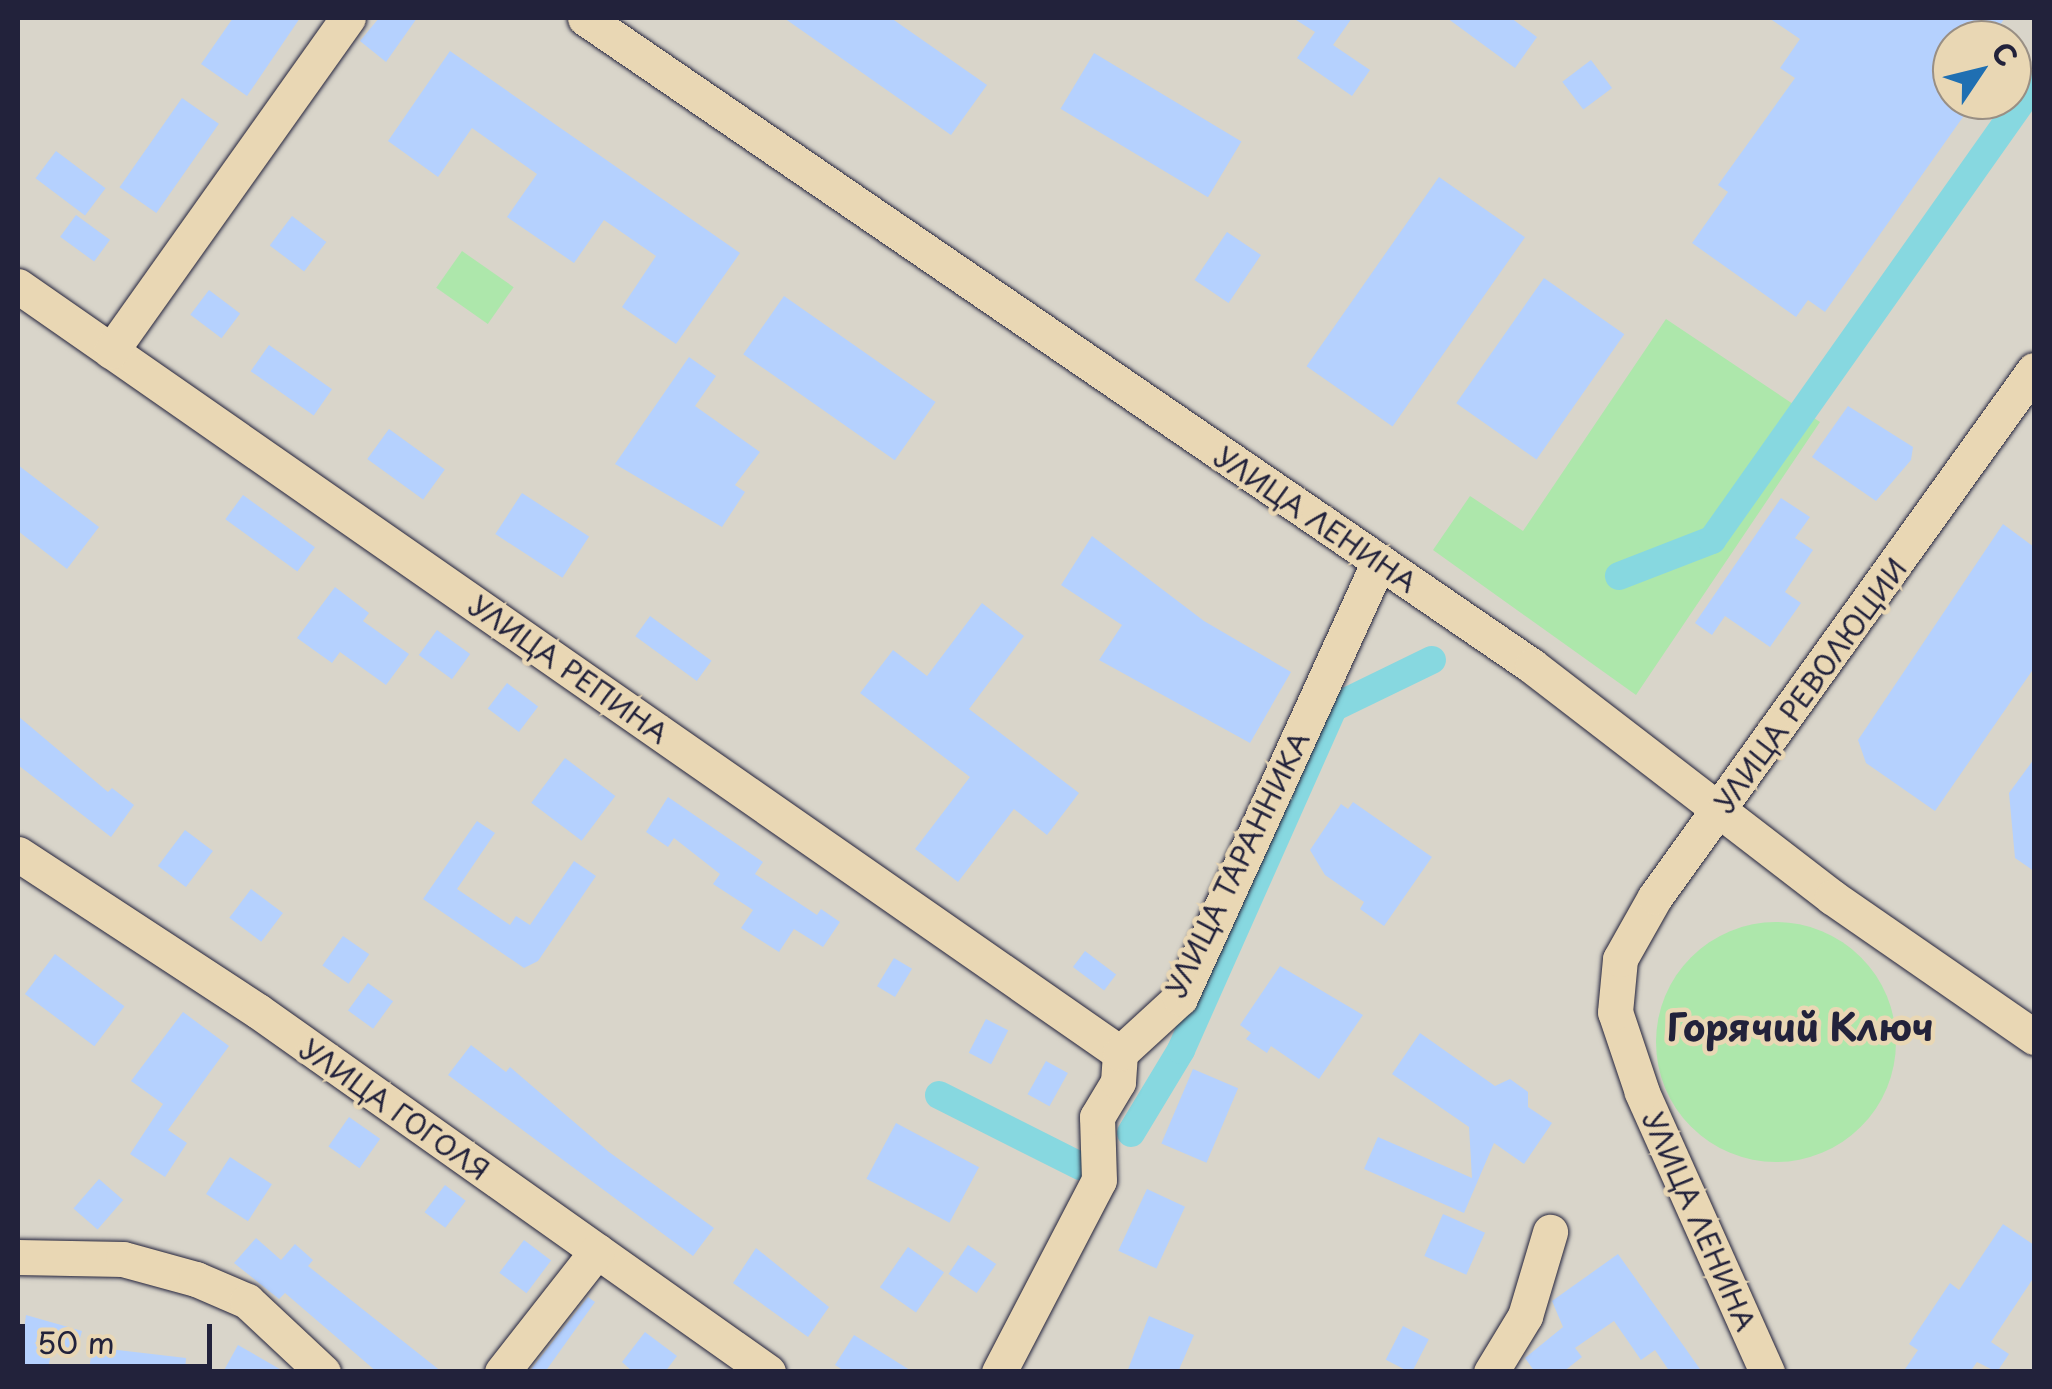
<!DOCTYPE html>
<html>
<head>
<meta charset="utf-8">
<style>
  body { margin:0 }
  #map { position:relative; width:2052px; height:1389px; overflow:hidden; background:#d9d5ca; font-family:"Playpen Sans",sans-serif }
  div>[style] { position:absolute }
  .green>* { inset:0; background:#ade7ab; transform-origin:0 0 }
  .round { border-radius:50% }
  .canal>* { height:28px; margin:-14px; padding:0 14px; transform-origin:14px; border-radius:14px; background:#87d8e0 }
  .building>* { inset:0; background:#b5d1fe; transform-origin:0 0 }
  .roads { filter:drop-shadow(0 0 2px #22223b) drop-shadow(0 0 2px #22223b) }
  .minor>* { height:35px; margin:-17.5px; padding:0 17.5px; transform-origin:17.5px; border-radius:17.5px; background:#e9d7b4 }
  span { translate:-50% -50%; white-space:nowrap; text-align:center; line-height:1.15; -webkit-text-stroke:9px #e9d7b4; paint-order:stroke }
  .street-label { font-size:28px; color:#22223b }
  .district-label { font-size:38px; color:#22223b; font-weight:700 }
  .frame { position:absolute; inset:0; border:20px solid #22223b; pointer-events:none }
  .north { position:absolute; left:1932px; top:20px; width:100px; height:100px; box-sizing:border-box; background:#e9d7b4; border:2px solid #998f84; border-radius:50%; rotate:55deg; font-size:28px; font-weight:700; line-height:40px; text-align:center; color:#22223b }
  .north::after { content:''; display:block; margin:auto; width:35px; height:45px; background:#1f6fb2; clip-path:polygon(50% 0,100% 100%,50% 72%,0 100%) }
  .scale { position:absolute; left:20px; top:1324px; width:192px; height:45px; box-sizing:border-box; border:5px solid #22223b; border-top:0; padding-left:12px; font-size:30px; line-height:35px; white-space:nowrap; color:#22223b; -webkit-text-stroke:8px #e9d7b4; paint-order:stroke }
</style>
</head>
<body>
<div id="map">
  <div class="green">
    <div style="left:462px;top:251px;width:63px;height:45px;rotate:35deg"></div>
    <div style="clip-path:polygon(1666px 319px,1820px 422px,1636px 695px,1433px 550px,1470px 496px,1523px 531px)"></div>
    <div class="round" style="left:1656px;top:922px;width:240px;height:240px"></div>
  </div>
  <div class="canal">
    <div style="left:1619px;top:576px;width:100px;rotate:-21.2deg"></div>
    <div style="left:1712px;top:540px;width:558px;rotate:-54.77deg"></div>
    <div style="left:939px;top:1095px;width:158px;rotate:26.7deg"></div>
    <div style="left:1131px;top:1133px;width:97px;rotate:-58.9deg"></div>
    <div style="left:1181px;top:1050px;width:374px;rotate:-66deg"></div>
    <div style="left:1333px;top:708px;width:110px;rotate:-25.9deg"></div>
  </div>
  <div class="building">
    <div style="clip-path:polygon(233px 18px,300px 18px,247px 96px,201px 64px)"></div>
    <div style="clip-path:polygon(379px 18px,417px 18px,386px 62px,360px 41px)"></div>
    <div style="clip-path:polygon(784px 18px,891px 18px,987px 85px,951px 135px)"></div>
    <div style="clip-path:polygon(1293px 18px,1352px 18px,1333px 45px,1370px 70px,1352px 96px,1297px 58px,1315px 32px)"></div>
    <div style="clip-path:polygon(1447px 18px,1511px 18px,1537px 37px,1515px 68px)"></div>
    <div style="clip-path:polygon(1769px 18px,2005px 18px,1989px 40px,1952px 40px,1952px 100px,1975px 100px,1825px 312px,1808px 300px,1796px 317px,1692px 243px,1728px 192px,1718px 185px,1795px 78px,1780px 68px,1800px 39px)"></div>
    <div style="clip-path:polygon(450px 51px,740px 253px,676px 344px,622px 307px,656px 256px,604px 220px,574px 263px,507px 217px,537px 174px,472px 128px,438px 177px,388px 141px)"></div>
    <div style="left:1094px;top:53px;width:172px;height:65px;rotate:31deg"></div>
    <div style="left:1591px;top:60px;width:35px;height:36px;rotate:53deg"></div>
    <div style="left:182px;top:98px;width:45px;height:109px;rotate:35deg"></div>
    <div style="left:56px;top:151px;width:62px;height:34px;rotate:37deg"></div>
    <div style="left:1439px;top:177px;width:105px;height:231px;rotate:35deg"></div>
    <div style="left:76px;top:215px;width:42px;height:27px;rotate:36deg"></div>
    <div style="left:292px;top:216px;width:43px;height:37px;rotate:37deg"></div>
    <div style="left:1227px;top:232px;width:41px;height:58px;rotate:34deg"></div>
    <div style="left:1544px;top:278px;width:98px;height:153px;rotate:35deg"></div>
    <div style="left:209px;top:290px;width:39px;height:31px;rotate:37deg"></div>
    <div style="left:784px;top:296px;width:185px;height:71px;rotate:35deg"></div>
    <div style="left:269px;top:345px;width:77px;height:32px;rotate:35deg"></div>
    <div style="clip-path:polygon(689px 357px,716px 376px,695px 406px,760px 452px,735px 485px,745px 492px,722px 527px,615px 464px)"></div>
    <div style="clip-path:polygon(1848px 406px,1913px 447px,1911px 460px,1876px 501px,1812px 457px)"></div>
    <div style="left:389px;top:429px;width:69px;height:37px;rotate:36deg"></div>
    <div style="clip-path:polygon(18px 465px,99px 527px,67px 569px,18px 531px)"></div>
    <div style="left:522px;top:493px;width:80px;height:49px;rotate:33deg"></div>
    <div style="left:243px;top:495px;width:89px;height:30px;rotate:36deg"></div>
    <div style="clip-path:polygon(1781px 498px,1810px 517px,1795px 538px,1813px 550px,1785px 592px,1801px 603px,1770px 647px,1725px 616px,1712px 635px,1695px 623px)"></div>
    <div style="clip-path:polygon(2003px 524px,2034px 547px,2034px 668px,1935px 811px,1866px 763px,1858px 740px)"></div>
    <div style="clip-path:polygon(1092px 536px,1204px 621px,1291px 672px,1250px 743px,1099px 660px,1122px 625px,1061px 585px)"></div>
    <div style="clip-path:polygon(335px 587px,369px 613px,363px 621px,409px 654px,386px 685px,340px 652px,332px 663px,297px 638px)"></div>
    <div style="clip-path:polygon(982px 603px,1024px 636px,969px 709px,1079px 793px,1047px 835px,1014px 809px,958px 882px,915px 849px,970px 777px,860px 693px,893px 650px,927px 676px)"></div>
    <div style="left:650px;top:616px;width:76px;height:25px;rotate:36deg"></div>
    <div style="left:437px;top:630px;width:41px;height:31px;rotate:36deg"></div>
    <div style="left:507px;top:683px;width:39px;height:32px;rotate:37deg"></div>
    <div style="clip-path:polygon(18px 716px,108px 792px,112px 788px,134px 805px,111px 837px,18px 765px)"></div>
    <div style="left:565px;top:758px;width:63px;height:56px;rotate:37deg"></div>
    <div style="clip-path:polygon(2034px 759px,2034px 871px,2015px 858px,2009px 793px)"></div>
    <div style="clip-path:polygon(668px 797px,763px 862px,755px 874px,817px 915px,821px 909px,840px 922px,823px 947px,794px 929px,779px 952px,741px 928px,753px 910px,713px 884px,720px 874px,674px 838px,668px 847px,646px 832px)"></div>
    <div style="clip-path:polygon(1353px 802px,1432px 857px,1384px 926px,1360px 909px,1364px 902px,1325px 875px,1310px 850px,1341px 804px,1348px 809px)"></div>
    <div style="clip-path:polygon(477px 821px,495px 833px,457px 889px,510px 925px,516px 916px,530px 925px,574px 861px,596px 876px,538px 961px,524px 968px,423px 899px)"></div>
    <div style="left:185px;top:830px;width:35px;height:45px;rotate:37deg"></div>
    <div style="left:251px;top:889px;width:40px;height:36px;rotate:37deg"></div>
    <div style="left:343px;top:936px;width:32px;height:36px;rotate:35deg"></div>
    <div style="left:1085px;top:951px;width:39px;height:20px;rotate:37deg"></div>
    <div style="left:55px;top:954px;width:87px;height:50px;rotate:37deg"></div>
    <div style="left:894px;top:958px;width:21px;height:33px;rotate:31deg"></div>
    <div style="clip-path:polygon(1280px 966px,1363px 1015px,1319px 1079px,1271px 1046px,1267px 1053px,1246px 1039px,1251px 1033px,1240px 1025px)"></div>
    <div style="left:368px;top:983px;width:31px;height:34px;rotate:36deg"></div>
    <div style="clip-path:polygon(183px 1012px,229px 1046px,168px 1130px,187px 1143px,165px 1177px,130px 1154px,163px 1104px,131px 1081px)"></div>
    <div style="left:986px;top:1019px;width:25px;height:38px;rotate:27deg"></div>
    <div style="clip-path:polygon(1420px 1033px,1495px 1086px,1510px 1079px,1528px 1092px,1528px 1107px,1552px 1123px,1524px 1164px,1494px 1143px,1464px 1213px,1364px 1169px,1378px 1137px,1472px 1178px,1469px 1127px,1392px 1074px)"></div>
    <div style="clip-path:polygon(471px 1045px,506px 1072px,510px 1067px,609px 1152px,714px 1228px,693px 1256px,448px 1075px)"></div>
    <div style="left:1046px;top:1061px;width:25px;height:38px;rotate:29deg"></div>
    <div style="left:1193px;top:1069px;width:49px;height:81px;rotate:23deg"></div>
    <div style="left:349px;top:1117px;width:38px;height:36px;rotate:35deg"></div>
    <div style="left:896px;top:1123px;width:94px;height:63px;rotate:28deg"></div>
    <div style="left:230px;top:1157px;width:50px;height:44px;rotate:33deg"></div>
    <div style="left:99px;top:1179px;width:32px;height:39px;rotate:41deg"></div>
    <div style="left:445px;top:1185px;width:26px;height:34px;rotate:37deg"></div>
    <div style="left:1147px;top:1189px;width:42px;height:68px;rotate:25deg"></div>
    <div style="left:1443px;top:1214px;width:46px;height:46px;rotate:24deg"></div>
    <div style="clip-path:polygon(2003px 1224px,2034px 1245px,2034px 1277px,1991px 1342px,2009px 1354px,1997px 1372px,1977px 1362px,1970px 1372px,1903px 1372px,1918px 1350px,1909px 1344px,1950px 1283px,1959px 1290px)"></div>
    <div style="clip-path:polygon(256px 1238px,281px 1260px,295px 1244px,313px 1260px,308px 1266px,442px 1372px,377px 1372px,285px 1293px,279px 1299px,234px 1263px)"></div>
    <div style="left:524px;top:1240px;width:34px;height:41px;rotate:37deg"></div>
    <div style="left:968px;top:1245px;width:34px;height:35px;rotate:34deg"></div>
    <div style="left:908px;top:1247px;width:44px;height:49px;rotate:35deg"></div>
    <div style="clip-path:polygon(756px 1248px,829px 1307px,808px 1337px,733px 1283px)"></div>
    <div style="clip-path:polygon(1618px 1254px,1683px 1345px,1702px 1372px,1670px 1372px,1655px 1350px,1641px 1360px,1614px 1321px,1575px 1348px,1582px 1357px,1563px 1372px,1535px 1372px,1525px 1358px,1563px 1327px,1552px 1301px)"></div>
    <div style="clip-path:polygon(588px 1297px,595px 1302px,545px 1372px,529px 1372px)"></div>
    <div style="clip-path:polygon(26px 1315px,82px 1331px,75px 1356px,52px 1350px,47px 1372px,18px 1372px)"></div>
    <div style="clip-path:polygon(1149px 1316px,1194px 1335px,1178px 1372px,1127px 1372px)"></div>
    <div style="left:1403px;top:1326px;width:29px;height:38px;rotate:27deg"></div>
    <div style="clip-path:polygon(645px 1332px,677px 1356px,665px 1372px,633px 1372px,622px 1362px)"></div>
    <div style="clip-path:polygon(854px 1335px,913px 1372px,846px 1372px,835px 1365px)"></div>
    <div style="clip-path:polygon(238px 1345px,285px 1372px,223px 1372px)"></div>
    <div style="clip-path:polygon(92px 1347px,186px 1358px,185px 1372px,89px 1372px)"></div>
  </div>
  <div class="roads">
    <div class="minor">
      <div style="left:585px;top:18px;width:1147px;rotate:34.38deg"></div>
      <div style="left:1532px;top:666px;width:379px;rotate:37.6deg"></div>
      <div style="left:1832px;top:897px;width:246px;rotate:34.7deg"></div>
      <div style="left:18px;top:286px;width:1343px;rotate:34.84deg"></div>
      <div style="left:111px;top:351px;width:409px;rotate:-54.6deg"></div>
      <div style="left:18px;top:854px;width:287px;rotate:33.2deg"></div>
      <div style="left:258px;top:1011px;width:625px;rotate:35.29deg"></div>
      <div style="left:18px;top:1257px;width:105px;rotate:1.1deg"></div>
      <div style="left:123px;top:1259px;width:76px;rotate:15.3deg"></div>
      <div style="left:196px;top:1279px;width:56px;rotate:23.3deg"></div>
      <div style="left:247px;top:1301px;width:104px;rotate:43.1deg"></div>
      <div style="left:502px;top:1372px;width:154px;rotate:-51.9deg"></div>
      <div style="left:999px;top:1372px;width:216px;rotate:-62.5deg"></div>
      <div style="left:1099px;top:1180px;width:63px;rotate:-91.8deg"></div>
      <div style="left:1097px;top:1117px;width:41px;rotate:-59deg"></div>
      <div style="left:1118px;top:1082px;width:29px;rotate:-86deg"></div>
      <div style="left:1120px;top:1053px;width:81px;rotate:-42.5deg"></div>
      <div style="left:1180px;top:998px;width:480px;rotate:-65.5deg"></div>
      <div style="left:1491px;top:1372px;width:66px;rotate:-58.7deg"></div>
      <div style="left:1525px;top:1316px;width:88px;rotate:-73.4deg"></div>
      <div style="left:1767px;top:1372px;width:307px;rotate:-114.1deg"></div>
      <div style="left:1642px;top:1092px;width:84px;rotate:-108.6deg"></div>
      <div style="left:1615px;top:1012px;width:53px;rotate:-84.6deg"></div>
      <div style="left:1620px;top:959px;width:71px;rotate:-60.6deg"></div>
      <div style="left:1655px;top:897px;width:649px;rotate:-54.28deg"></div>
    </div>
  </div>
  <div class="street-label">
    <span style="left:1316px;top:519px;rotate:34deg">УЛИЦА ЛЕНИНА</span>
    <span style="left:569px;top:669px;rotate:35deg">УЛИЦА РЕПИНА</span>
    <span style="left:1810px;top:685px;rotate:-54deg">УЛИЦА РЕВОЛЮЦИИ</span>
    <span style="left:1237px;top:864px;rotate:-64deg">УЛИЦА ТАРАННИКА</span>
    <span style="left:395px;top:1109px;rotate:35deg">УЛИЦА ГОГОЛЯ</span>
    <span style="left:1700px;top:1221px;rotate:66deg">УЛИЦА ЛЕНИНА</span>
  </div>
  <div class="district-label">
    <span style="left:1800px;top:1026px">Горячий Ключ</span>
  </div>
  <div class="frame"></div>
  <div class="north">С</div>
  <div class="scale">50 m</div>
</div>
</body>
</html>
